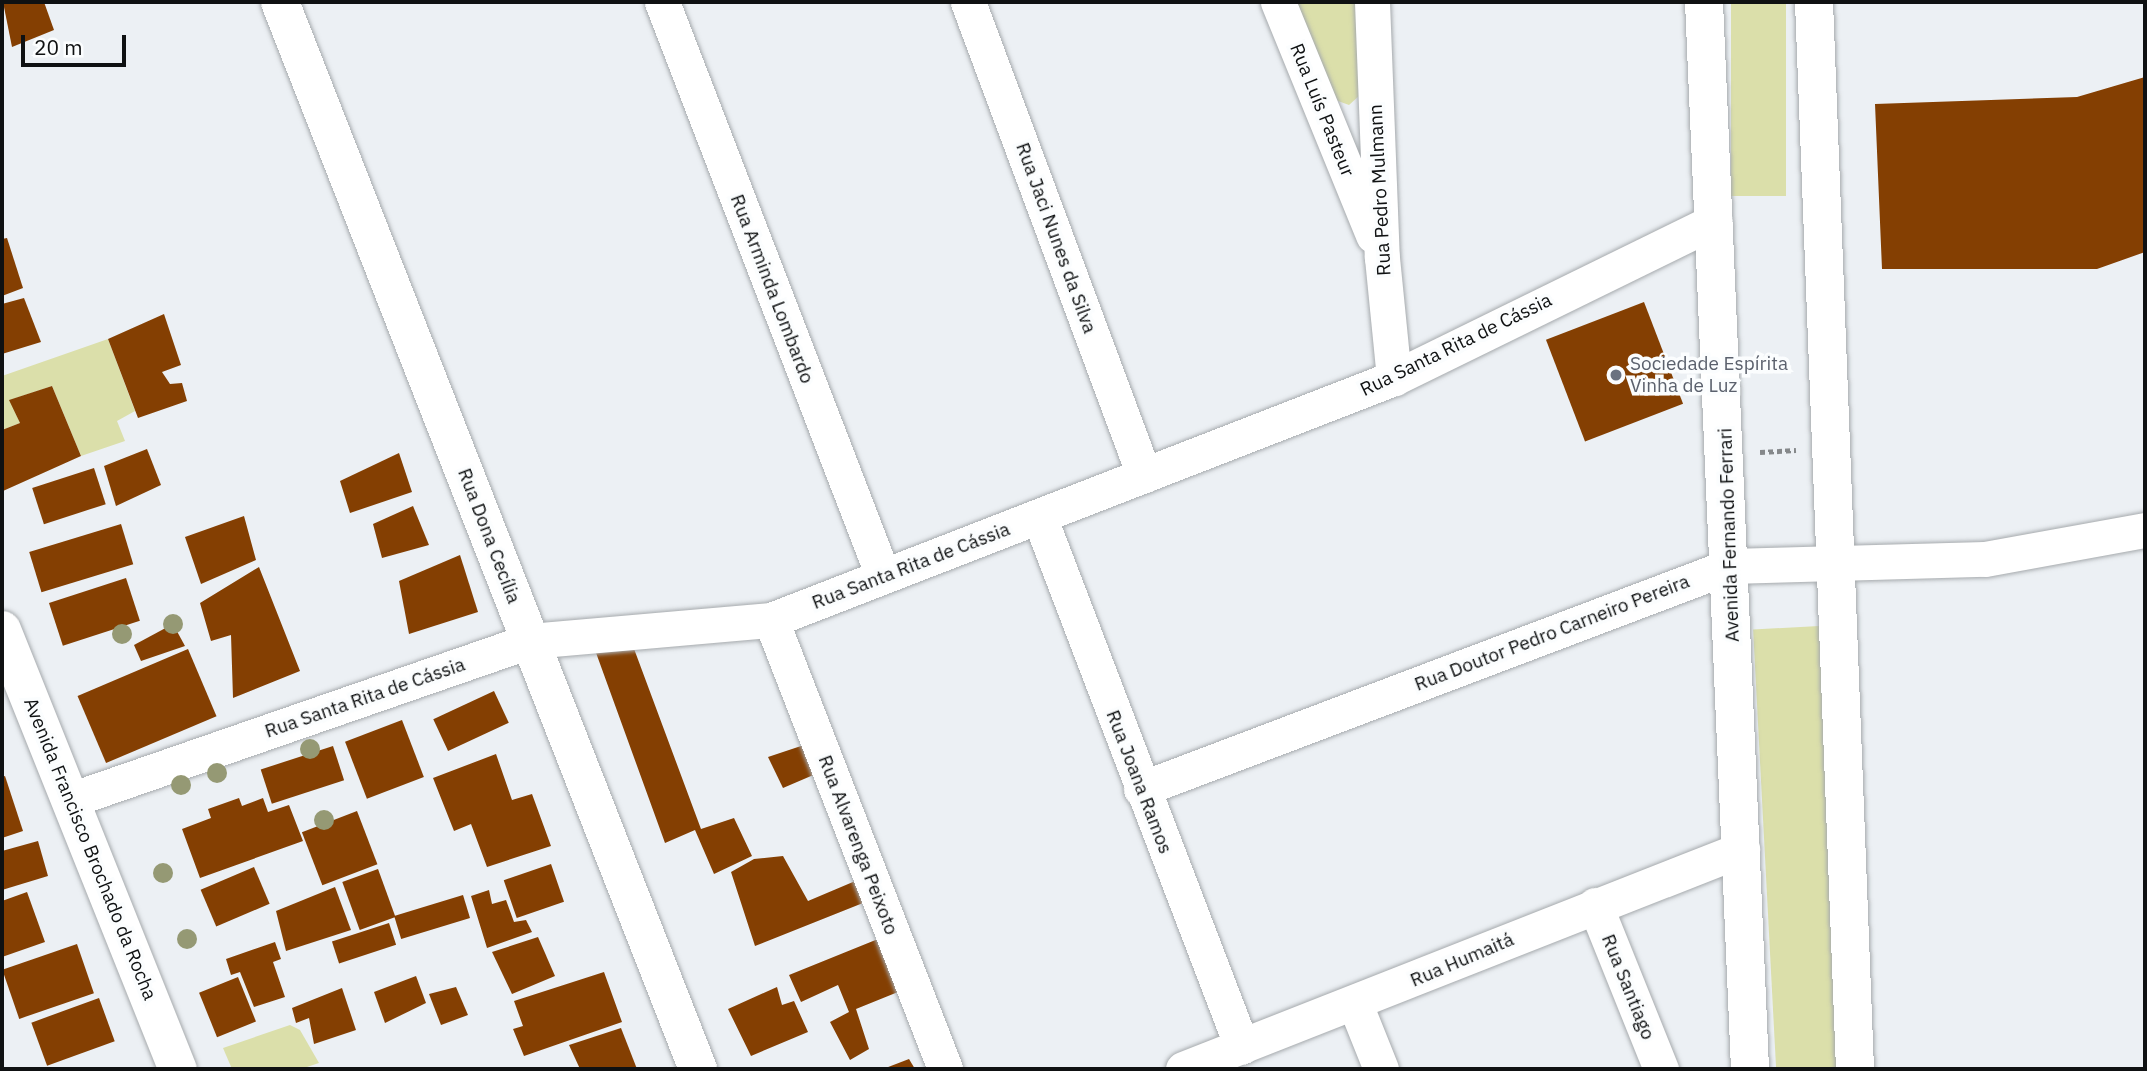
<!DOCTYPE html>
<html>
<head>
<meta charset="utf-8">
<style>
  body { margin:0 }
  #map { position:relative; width:2147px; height:1071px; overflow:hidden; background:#ecf0f4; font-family:"IBM Plex Sans",sans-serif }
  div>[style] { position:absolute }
  .green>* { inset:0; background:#dbdfaa; transform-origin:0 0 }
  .building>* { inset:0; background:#843f02; transform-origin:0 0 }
  .path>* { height:4.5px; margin-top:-2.25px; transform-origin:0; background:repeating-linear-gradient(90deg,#85888a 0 5px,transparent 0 8.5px) }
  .roads { filter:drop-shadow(0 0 2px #a6aaad) drop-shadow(0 0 2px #a6aaad) }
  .minor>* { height:35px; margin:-17.5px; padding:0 17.5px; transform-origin:17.5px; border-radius:17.5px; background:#fff }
  .tertiary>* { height:38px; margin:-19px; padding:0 19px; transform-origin:19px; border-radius:19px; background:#fff }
  .secondary>* { height:38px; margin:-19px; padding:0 19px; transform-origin:19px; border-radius:19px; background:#fff }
  .trees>* { width:20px; height:20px; margin:-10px; border-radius:50%; background:#959974 }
  .dots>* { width:19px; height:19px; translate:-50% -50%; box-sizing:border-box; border:4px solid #fbfdfe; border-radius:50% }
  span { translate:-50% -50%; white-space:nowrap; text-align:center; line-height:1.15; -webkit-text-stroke:7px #fbfdfe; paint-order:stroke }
  .street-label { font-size:19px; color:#0f1112 }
  .worship-label { font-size:19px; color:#5b616d }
  .left { translate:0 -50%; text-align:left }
  .frame { position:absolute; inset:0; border:4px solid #0f1112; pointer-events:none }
  .scale { position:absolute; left:21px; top:35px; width:105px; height:32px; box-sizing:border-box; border:4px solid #0f1112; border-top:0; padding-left:9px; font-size:21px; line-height:24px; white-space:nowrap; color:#0f1112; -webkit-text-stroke:5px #fbfdfe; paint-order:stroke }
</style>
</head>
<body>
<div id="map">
  <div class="green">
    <div style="clip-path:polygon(1293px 2px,1366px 2px,1369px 87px,1349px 105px,1327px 97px)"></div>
    <div style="left:1731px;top:2px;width:55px;height:194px"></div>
    <div style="clip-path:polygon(108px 339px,135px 411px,117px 421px,125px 441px,81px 456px,52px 386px,10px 400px,20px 423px,2px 430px,2px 376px)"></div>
    <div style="left:1819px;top:626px;width:443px;height:66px;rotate:87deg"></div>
    <div style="clip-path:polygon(290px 1025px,300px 1030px,319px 1063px,301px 1069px,232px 1069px,223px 1048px)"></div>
  </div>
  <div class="building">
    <div style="clip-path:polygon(3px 2px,44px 2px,54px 30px,12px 47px)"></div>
    <div style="clip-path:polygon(2145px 77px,2145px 252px,2097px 269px,1882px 269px,1875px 104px,2077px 97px)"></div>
    <div style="clip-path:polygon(7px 238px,23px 288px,2px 296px,2px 239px)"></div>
    <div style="clip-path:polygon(24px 298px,41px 342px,2px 354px,2px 304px)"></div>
    <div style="left:1644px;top:302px;width:109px;height:105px;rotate:69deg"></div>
    <div style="clip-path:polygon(164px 314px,181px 365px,162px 372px,170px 384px,182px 383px,187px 401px,138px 418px,108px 339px)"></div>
    <div style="clip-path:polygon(52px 386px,81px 456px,3px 491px,2px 430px,20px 423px,9px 400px)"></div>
    <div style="clip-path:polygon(147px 449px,161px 485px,116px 506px,104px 466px)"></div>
    <div style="clip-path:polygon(399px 453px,412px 492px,350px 513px,340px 481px)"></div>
    <div style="left:94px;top:468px;width:38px;height:65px;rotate:72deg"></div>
    <div style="clip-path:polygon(413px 506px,429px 545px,382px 558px,373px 524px)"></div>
    <div style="clip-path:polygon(244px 516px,256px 560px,201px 584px,185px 537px)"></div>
    <div style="left:121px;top:524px;width:42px;height:96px;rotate:73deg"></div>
    <div style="clip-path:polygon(460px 555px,478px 612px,409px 634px,399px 581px)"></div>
    <div style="clip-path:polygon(259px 567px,300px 671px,233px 698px,231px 635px,211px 641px,200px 603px)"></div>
    <div style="left:126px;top:578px;width:45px;height:81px;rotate:72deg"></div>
    <div style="clip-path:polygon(173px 624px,185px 646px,141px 661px,134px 645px)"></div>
    <div style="clip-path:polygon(630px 638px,701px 829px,734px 818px,752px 856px,714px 874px,695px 830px,665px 843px,595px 650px)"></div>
    <div style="left:188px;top:649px;width:73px;height:120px;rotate:67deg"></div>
    <div style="left:494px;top:691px;width:35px;height:67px;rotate:65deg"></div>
    <div style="left:402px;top:720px;width:61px;height:61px;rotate:69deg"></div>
    <div style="clip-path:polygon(807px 744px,818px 773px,783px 788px,768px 757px)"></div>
    <div style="left:333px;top:746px;width:36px;height:76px;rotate:72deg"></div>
    <div style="clip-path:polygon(496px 754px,512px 800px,532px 794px,551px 846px,487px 867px,471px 824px,454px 831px,433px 778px)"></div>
    <div style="clip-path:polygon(5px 776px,23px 831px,2px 838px,2px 777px)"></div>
    <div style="clip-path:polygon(239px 798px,242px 806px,263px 798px,268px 812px,289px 805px,303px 841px,200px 878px,182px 829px,211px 818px,208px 809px)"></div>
    <div style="left:357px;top:811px;width:57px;height:59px;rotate:69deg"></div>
    <div style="clip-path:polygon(38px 841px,48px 876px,2px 890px,2px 851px)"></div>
    <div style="clip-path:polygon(783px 856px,808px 901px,860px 879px,868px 901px,755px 946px,731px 872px,754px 859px)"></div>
    <div style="left:551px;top:864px;width:40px;height:50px;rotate:71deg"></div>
    <div style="left:254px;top:867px;width:40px;height:58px;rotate:67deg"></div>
    <div style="left:378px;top:869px;width:51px;height:38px;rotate:70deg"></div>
    <div style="clip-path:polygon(335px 887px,351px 930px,286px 951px,276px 911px)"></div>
    <div style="clip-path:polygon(489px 890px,492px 904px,506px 900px,514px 922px,526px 920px,532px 932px,487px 948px,471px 896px)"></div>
    <div style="clip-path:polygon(27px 892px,45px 942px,2px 957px,2px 901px)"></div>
    <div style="left:463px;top:895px;width:24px;height:72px;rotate:73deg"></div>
    <div style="left:389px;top:923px;width:23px;height:60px;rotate:72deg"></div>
    <div style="clip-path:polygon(538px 937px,555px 976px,512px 994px,492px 952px)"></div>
    <div style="clip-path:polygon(878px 939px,898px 992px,856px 1009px,869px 1049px,850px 1060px,830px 1022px,849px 1012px,838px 985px,801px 1002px,789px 975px)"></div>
    <div style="clip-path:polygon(275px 942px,281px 959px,273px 962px,285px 997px,254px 1007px,240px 972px,231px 975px,226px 959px)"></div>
    <div style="left:77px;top:944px;width:52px;height:79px;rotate:71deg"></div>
    <div style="clip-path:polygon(604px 972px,622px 1022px,524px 1056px,513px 1029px,523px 1026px,514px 1001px)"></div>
    <div style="clip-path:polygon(416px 976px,426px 1003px,385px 1023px,374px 992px)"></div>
    <div style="left:238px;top:977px;width:48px;height:42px;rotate:68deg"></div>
    <div style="clip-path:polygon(456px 987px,468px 1015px,441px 1025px,429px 994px)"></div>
    <div style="clip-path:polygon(777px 987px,782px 1005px,794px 1001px,808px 1032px,751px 1056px,728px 1009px)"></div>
    <div style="clip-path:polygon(342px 988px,356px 1030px,314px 1044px,309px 1018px,296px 1023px,292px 1008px)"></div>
    <div style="left:99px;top:998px;width:46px;height:72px;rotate:70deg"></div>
    <div style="clip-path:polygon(621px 1028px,637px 1069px,580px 1069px,569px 1045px)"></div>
    <div style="clip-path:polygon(909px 1059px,915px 1069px,883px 1069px)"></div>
  </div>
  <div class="path">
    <div style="left:1760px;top:452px;width:36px;rotate:-3deg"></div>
  </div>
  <div class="roads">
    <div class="minor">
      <div style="left:662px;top:2px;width:615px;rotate:68.94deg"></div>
      <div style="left:968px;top:2px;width:505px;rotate:69.59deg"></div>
      <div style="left:1278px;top:2px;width:252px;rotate:67.8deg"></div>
      <div style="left:1372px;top:2px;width:256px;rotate:87.8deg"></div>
      <div style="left:1382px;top:258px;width:121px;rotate:84.3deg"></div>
      <div style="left:1039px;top:516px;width:568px;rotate:69.08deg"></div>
      <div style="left:771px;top:620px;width:482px;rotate:68.8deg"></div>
      <div style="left:1141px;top:789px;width:630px;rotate:-20.74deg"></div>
      <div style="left:1730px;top:566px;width:255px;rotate:-1.6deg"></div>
      <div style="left:1985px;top:559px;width:163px;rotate:-10.3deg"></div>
      <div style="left:73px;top:799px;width:484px;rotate:-19.1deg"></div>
      <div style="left:530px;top:641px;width:242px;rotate:-5deg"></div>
      <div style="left:771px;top:620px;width:668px;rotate:-21.23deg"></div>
      <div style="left:1394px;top:378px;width:357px;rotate:-26.1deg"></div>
      <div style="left:1595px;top:905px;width:177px;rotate:68.1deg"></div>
      <div style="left:1355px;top:1004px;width:70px;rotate:68.2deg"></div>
      <div style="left:1183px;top:1069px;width:601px;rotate:-21.48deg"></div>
    </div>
    <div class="tertiary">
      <div style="left:280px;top:2px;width:1146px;rotate:68.61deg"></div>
      <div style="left:2px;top:630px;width:473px;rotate:68.2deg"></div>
    </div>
    <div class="secondary">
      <div style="left:1704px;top:2px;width:1068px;rotate:87.53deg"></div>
      <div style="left:1814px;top:2px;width:1068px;rotate:87.8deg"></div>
    </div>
  </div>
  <div class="trees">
    <div style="left:173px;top:624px"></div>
    <div style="left:122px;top:634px"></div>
    <div style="left:310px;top:749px"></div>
    <div style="left:217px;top:773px"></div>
    <div style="left:181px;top:785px"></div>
    <div style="left:324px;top:820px"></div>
    <div style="left:163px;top:873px"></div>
    <div style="left:187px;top:939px"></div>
  </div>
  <div class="dots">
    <div style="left:1616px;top:375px;background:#6b7280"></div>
  </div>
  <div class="street-label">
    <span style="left:1322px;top:110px;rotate:68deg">Rua Luís Pasteur</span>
    <span style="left:1380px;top:190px;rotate:-93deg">Rua Pedro Mulmann</span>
    <span style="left:1056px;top:238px;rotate:70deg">Rua Jaci Nunes da Silva</span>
    <span style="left:772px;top:289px;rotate:69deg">Rua Arminda Lombardo</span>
    <span style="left:1456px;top:345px;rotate:-26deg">Rua Santa Rita de Cássia</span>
    <span style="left:1729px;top:535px;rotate:-92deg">Avenida Fernando Ferrari</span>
    <span style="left:489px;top:536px;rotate:69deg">Rua Dona Cecília</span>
    <span style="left:911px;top:566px;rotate:-21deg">Rua Santa Rita de Cássia</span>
    <span style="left:1552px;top:633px;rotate:-21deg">Rua Doutor Pedro Carneiro Pereira</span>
    <span style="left:365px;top:698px;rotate:-19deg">Rua Santa Rita de Cássia</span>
    <span style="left:1139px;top:782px;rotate:69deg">Rua Joana Ramos</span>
    <span style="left:858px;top:845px;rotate:69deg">Rua Alvarenga Peixoto</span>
    <span style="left:90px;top:849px;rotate:68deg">Avenida Francisco Brochado da Rocha</span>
    <span style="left:1462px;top:960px;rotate:-23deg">Rua Humaitá</span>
    <span style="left:1628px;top:987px;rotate:68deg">Rua Santiago</span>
  </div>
  <div class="worship-label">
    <span class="left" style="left:1630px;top:375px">Sociedade Espírita<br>Vinha de Luz</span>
  </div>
  <div class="frame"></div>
  <div class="scale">20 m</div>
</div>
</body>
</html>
